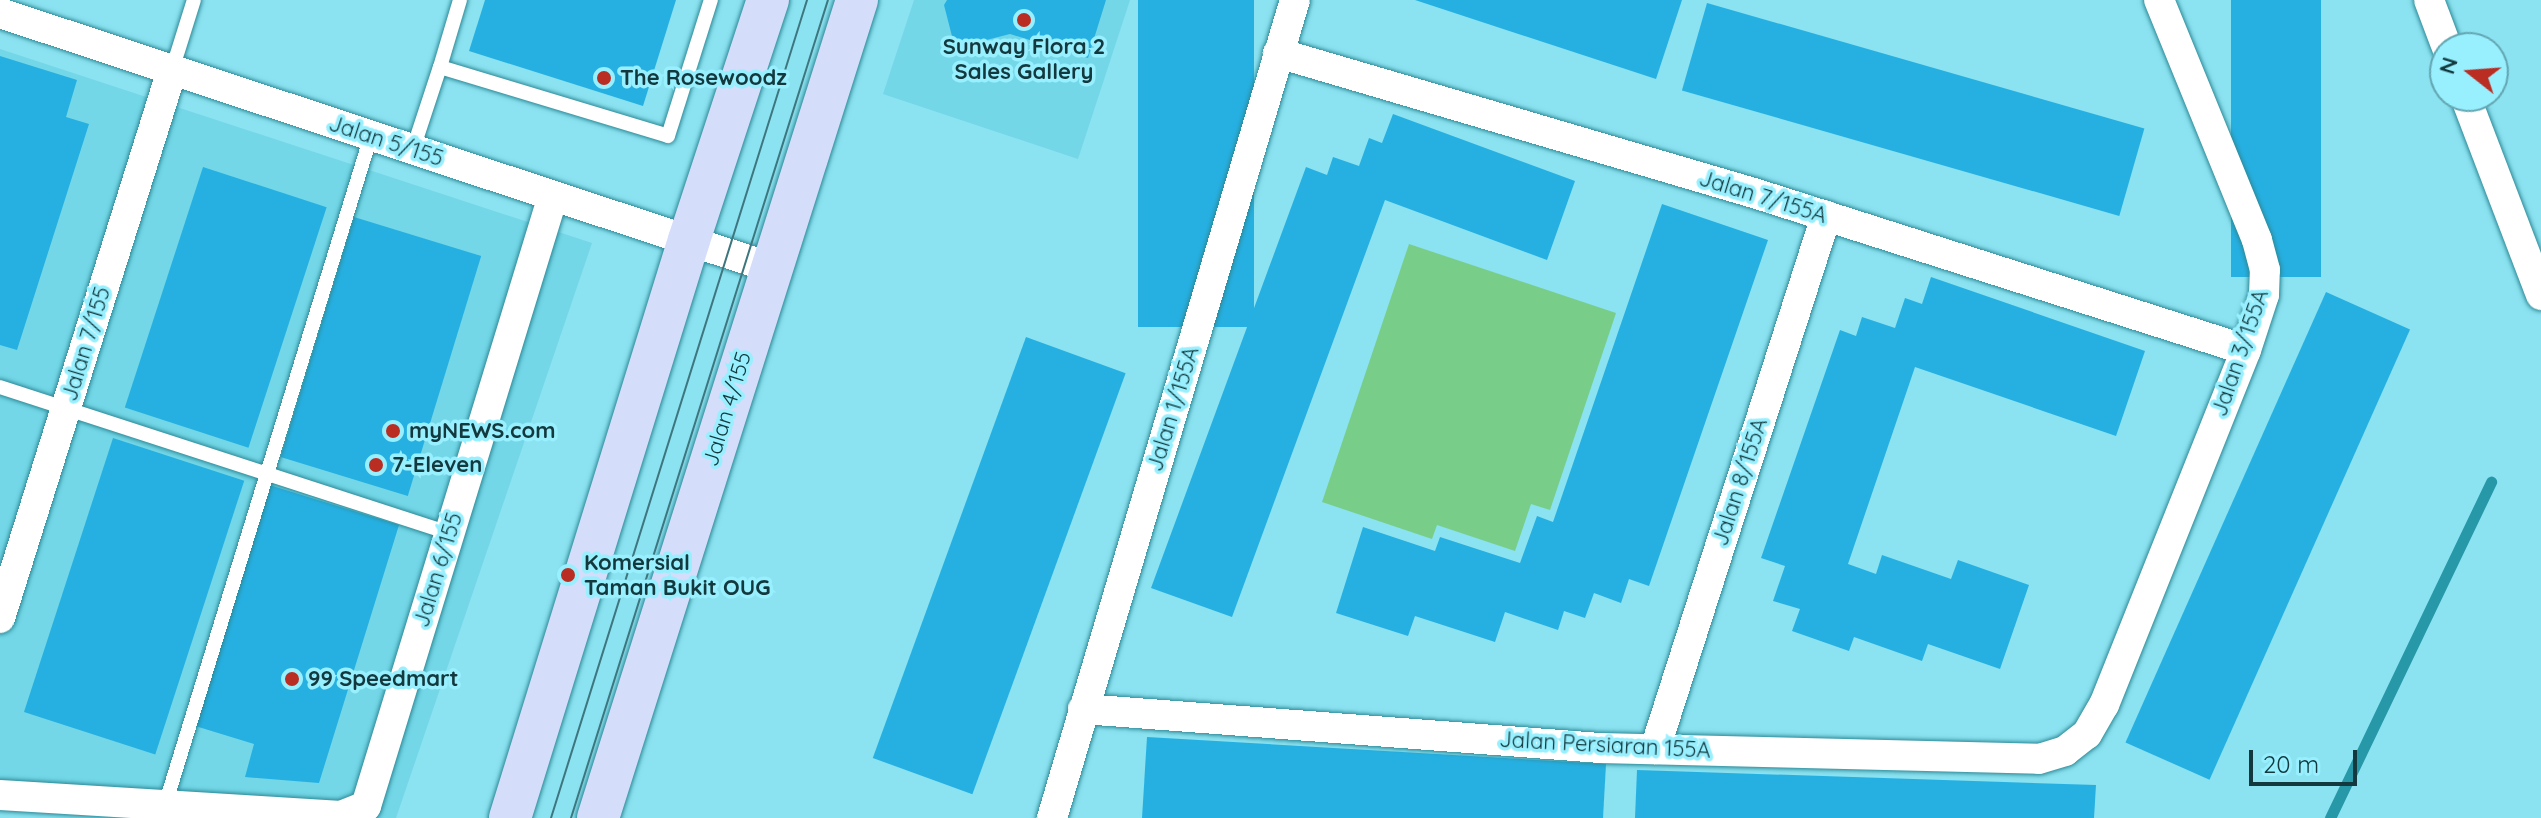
<!DOCTYPE html>
<html>
<head>
<meta charset="utf-8">
<style>
  body { margin:0 }
  #map { position:relative; width:2541px; height:818px; overflow:hidden; background:#8be2f0; font-family:Quicksand,sans-serif }
  div>[style] { position:absolute }
  .built>* { inset:0; background:#73d7e7 }
  .green>* { inset:0; background:#78ce89 }
  .stream>* { height:11px; margin:-5.5px; padding:0 5.5px; transform-origin:5.5px; border-radius:5.5px; background:#2798a8 }
  .building>* { inset:0; background:#26b0e2; transform-origin:0 0 }
  .roads { filter:drop-shadow(0 0 2px #2d8997) drop-shadow(0 0 2px #2d8997) }
  .lane>* { height:14px; margin:-7px; padding:0 7px; transform-origin:7px; border-radius:7px; background:#fff }
  .street>* { height:30px; margin:-15px; padding:0 15px; transform-origin:15px; border-radius:15px; background:#fff }
  .secondary>* { height:42px; margin:-21px; padding:0 21px; transform-origin:21px; border-radius:21px; background:#d4ddfa }
  .tram>* { height:2px; margin:-1px; padding:0 1px; transform-origin:1px; border-radius:1px; background:#3e767f }
  .dots>* { width:22px; height:22px; translate:-50% -50%; box-sizing:border-box; border:4px solid #98effe; border-radius:50% }
  span { translate:-50% -50%; white-space:nowrap; text-align:center; line-height:1.15; -webkit-text-stroke:7px #98effe; paint-order:stroke }
  .poi-label { font-size:22px; color:#13393f; font-weight:700 }
  .left { translate:0 -50%; text-align:left }
  .street-label { font-size:22px; color:#13393f }
  .north { position:absolute; left:2429px; top:32px; width:80px; height:80px; box-sizing:border-box; background:#98effe; border:2px solid #63a6b2; border-radius:50%; rotate:287deg; font-size:22px; font-weight:700; line-height:32px; text-align:center; color:#13393f }
  .north::after { content:''; display:block; margin:auto; width:28px; height:36px; background:#ba2d22; clip-path:polygon(50% 0,100% 100%,50% 72%,0 100%) }
  .scale { position:absolute; left:2249px; top:750px; width:108px; height:36px; box-sizing:border-box; border:4px solid #13393f; border-top:0; padding-left:10px; font-size:24px; line-height:28px; white-space:nowrap; color:#13393f; -webkit-text-stroke:6px #98effe; paint-order:stroke }
</style>
</head>
<body>
<div id="map">
  <div class="built">
    <div style="clip-path:polygon(914px 0,1130px 0,1078px 159px,883px 94px)"></div>
    <div style="clip-path:polygon(0 49px,592px 243px,396px 818px,201px 818px,0 809px)"></div>
  </div>
  <div class="green">
    <div style="clip-path:polygon(1409px 244px,1616px 313px,1550px 510px,1531px 504px,1515px 551px,1437px 525px,1432px 539px,1322px 502px)"></div>
  </div>
  <div class="stream">
    <div style="left:2330px;top:818px;width:373px;rotate:-64.4deg"></div>
  </div>
  <div class="building">
    <div style="clip-path:polygon(485px 0,676px 0,643px 106px,469px 51px)"></div>
    <div style="clip-path:polygon(947px 0,1106px 0,1088px 58px,1010px 34px,955px 48px,944px 5px)"></div>
    <div style="left:1138px;top:0;width:116px;height:327px"></div>
    <div style="clip-path:polygon(1415px 0,1682px 0,1656px 79px)"></div>
    <div style="left:2231px;top:0;width:90px;height:277px"></div>
    <div style="left:1707px;top:3px;width:455px;height:91px;rotate:16deg"></div>
    <div style="clip-path:polygon(0 56px,77px 80px,66px 117px,89px 124px,17px 350px,0 345px)"></div>
    <div style="clip-path:polygon(1393px 114px,1575px 181px,1547px 260px,1385px 200px,1232px 617px,1151px 588px,1306px 167px,1327px 175px,1333px 157px,1359px 166px,1369px 138px,1382px 143px)"></div>
    <div style="left:203px;top:167px;width:130px;height:253px;rotate:18deg"></div>
    <div style="clip-path:polygon(1662px 204px,1768px 240px,1649px 586px,1629px 579px,1621px 603px,1594px 593px,1585px 618px,1564px 611px,1558px 630px,1505px 612px,1495px 642px,1415px 616px,1408px 636px,1336px 613px,1363px 527px,1435px 551px,1440px 537px,1520px 563px,1537px 516px,1553px 522px)"></div>
    <div style="left:354px;top:217px;width:133px;height:251px;rotate:17deg"></div>
    <div style="clip-path:polygon(1931px 277px,2145px 351px,2116px 436px,1915px 367px,1848px 564px,1876px 574px,1882px 555px,1951px 579px,1958px 560px,2029px 585px,2000px 669px,1928px 644px,1922px 661px,1854px 637px,1849px 651px,1792px 631px,1800px 609px,1773px 601px,1785px 566px,1761px 558px,1840px 330px,1856px 336px,1862px 317px,1895px 328px,1905px 298px,1922px 304px)"></div>
    <div style="left:2326px;top:292px;width:92px;height:493px;rotate:24deg"></div>
    <div style="left:1026px;top:337px;width:106px;height:448px;rotate:20deg"></div>
    <div style="left:113px;top:438px;width:138px;height:288px;rotate:18deg"></div>
    <div style="clip-path:polygon(266px 484px,399px 525px,319px 783px,245px 777px,254px 744px,192px 725px)"></div>
    <div style="clip-path:polygon(1147px 737px,1606px 764px,1603px 818px,1142px 818px)"></div>
    <div style="clip-path:polygon(1637px 770px,2096px 785px,2094px 818px,1635px 818px)"></div>
  </div>
  <div class="roads">
    <div class="lane">
      <div style="left:460px;top:0;width:70px;rotate:106.6deg"></div>
      <div style="left:440px;top:67px;width:238px;rotate:16.8deg"></div>
      <div style="left:668px;top:136px;width:143px;rotate:-72.5deg"></div>
      <div style="left:172px;top:70px;width:73px;rotate:-72.6deg"></div>
      <div style="left:413px;top:149px;width:86px;rotate:-71.8deg"></div>
      <div style="left:0;top:387px;width:473px;rotate:18deg"></div>
      <div style="left:165px;top:805px;width:700px;rotate:-72.89deg"></div>
    </div>
    <div class="street">
      <div style="left:2429px;top:0;width:51px;rotate:69.4deg"></div>
      <div style="left:0;top:13px;width:813px;rotate:18.28deg"></div>
      <div style="left:1278px;top:53px;width:499px;rotate:16.4deg"></div>
      <div style="left:1757px;top:194px;width:513px;rotate:17.69deg"></div>
      <div style="left:2465px;top:96px;width:213px;rotate:69.1deg"></div>
      <div style="left:0;top:618px;width:574px;rotate:-72.57deg"></div>
      <div style="left:1083px;top:709px;width:518px;rotate:4.31deg"></div>
      <div style="left:1600px;top:748px;width:439px;rotate:1.4deg"></div>
      <div style="left:2039px;top:759px;width:27px;rotate:-17deg"></div>
      <div style="left:2065px;top:751px;width:28px;rotate:-38deg"></div>
      <div style="left:2087px;top:734px;width:34px;rotate:-60deg"></div>
      <div style="left:2104px;top:705px;width:382px;rotate:-68.2deg"></div>
      <div style="left:2246px;top:350px;width:58px;rotate:-71.9deg"></div>
      <div style="left:2264px;top:295px;width:25px;rotate:-88deg"></div>
      <div style="left:2265px;top:270px;width:31px;rotate:-105deg"></div>
      <div style="left:2257px;top:240px;width:259px;rotate:-112.2deg"></div>
      <div style="left:1655px;top:749px;width:560px;rotate:-72.21deg"></div>
      <div style="left:0;top:795px;width:342px;rotate:3.5deg"></div>
      <div style="left:341px;top:816px;width:27px;rotate:-22deg"></div>
      <div style="left:366px;top:806px;width:638px;rotate:-72.96deg"></div>
      <div style="left:1052px;top:818px;width:853px;rotate:-73.46deg"></div>
    </div>
    <div class="secondary">
      <div style="left:510px;top:818px;width:605px;rotate:-72.79deg"></div>
      <div style="left:689px;top:240px;width:253px;rotate:-71.8deg"></div>
      <div style="left:598px;top:818px;width:858px;rotate:-72.43deg"></div>
    </div>
  </div>
  <div class="tram">
    <div style="left:551px;top:818px;width:857px;rotate:-72.62deg"></div>
    <div style="left:571px;top:818px;width:857px;rotate:-72.56deg"></div>
  </div>
  <div class="dots">
    <div style="left:1024px;top:20px;background:#ba2d22"></div>
    <div style="left:604px;top:78px;background:#ba2d22"></div>
    <div style="left:393px;top:431px;background:#ba2d22"></div>
    <div style="left:376px;top:465px;background:#ba2d22"></div>
    <div style="left:568px;top:575px;background:#ba2d22"></div>
    <div style="left:292px;top:679px;background:#ba2d22"></div>
  </div>
  <div class="poi-label">
    <span style="left:1024px;top:59px">Sunway Flora 2<br>Sales Gallery</span>
    <span class="left" style="left:620px;top:78px">The Rosewoodz</span>
    <span class="left" style="left:409px;top:431px">myNEWS.com</span>
    <span class="left" style="left:392px;top:465px">7-Eleven</span>
    <span class="left" style="left:584px;top:575px">Komersial<br>Taman Bukit OUG</span>
    <span class="left" style="left:308px;top:679px">99 Speedmart</span>
  </div>
  <div class="street-label">
    <span style="left:386px;top:141px;rotate:18deg">Jalan 5/155</span>
    <span style="left:1763px;top:197px;rotate:17deg">Jalan 7/155A</span>
    <span style="left:86px;top:344px;rotate:-73deg">Jalan 7/155</span>
    <span style="left:2240px;top:353px;rotate:-71deg">Jalan 3/155A</span>
    <span style="left:727px;top:409px;rotate:-73deg">Jalan 4/155</span>
    <span style="left:1173px;top:409px;rotate:-73deg">Jalan 1/155A</span>
    <span style="left:1740px;top:482px;rotate:-72deg">Jalan 8/155A</span>
    <span style="left:438px;top:570px;rotate:-73deg">Jalan 6/155</span>
    <span style="left:1605px;top:745px;rotate:3deg">Jalan Persiaran 155A</span>
  </div>
  <div class="north">N</div>
  <div class="scale">20 m</div>
</div>
</body>
</html>
